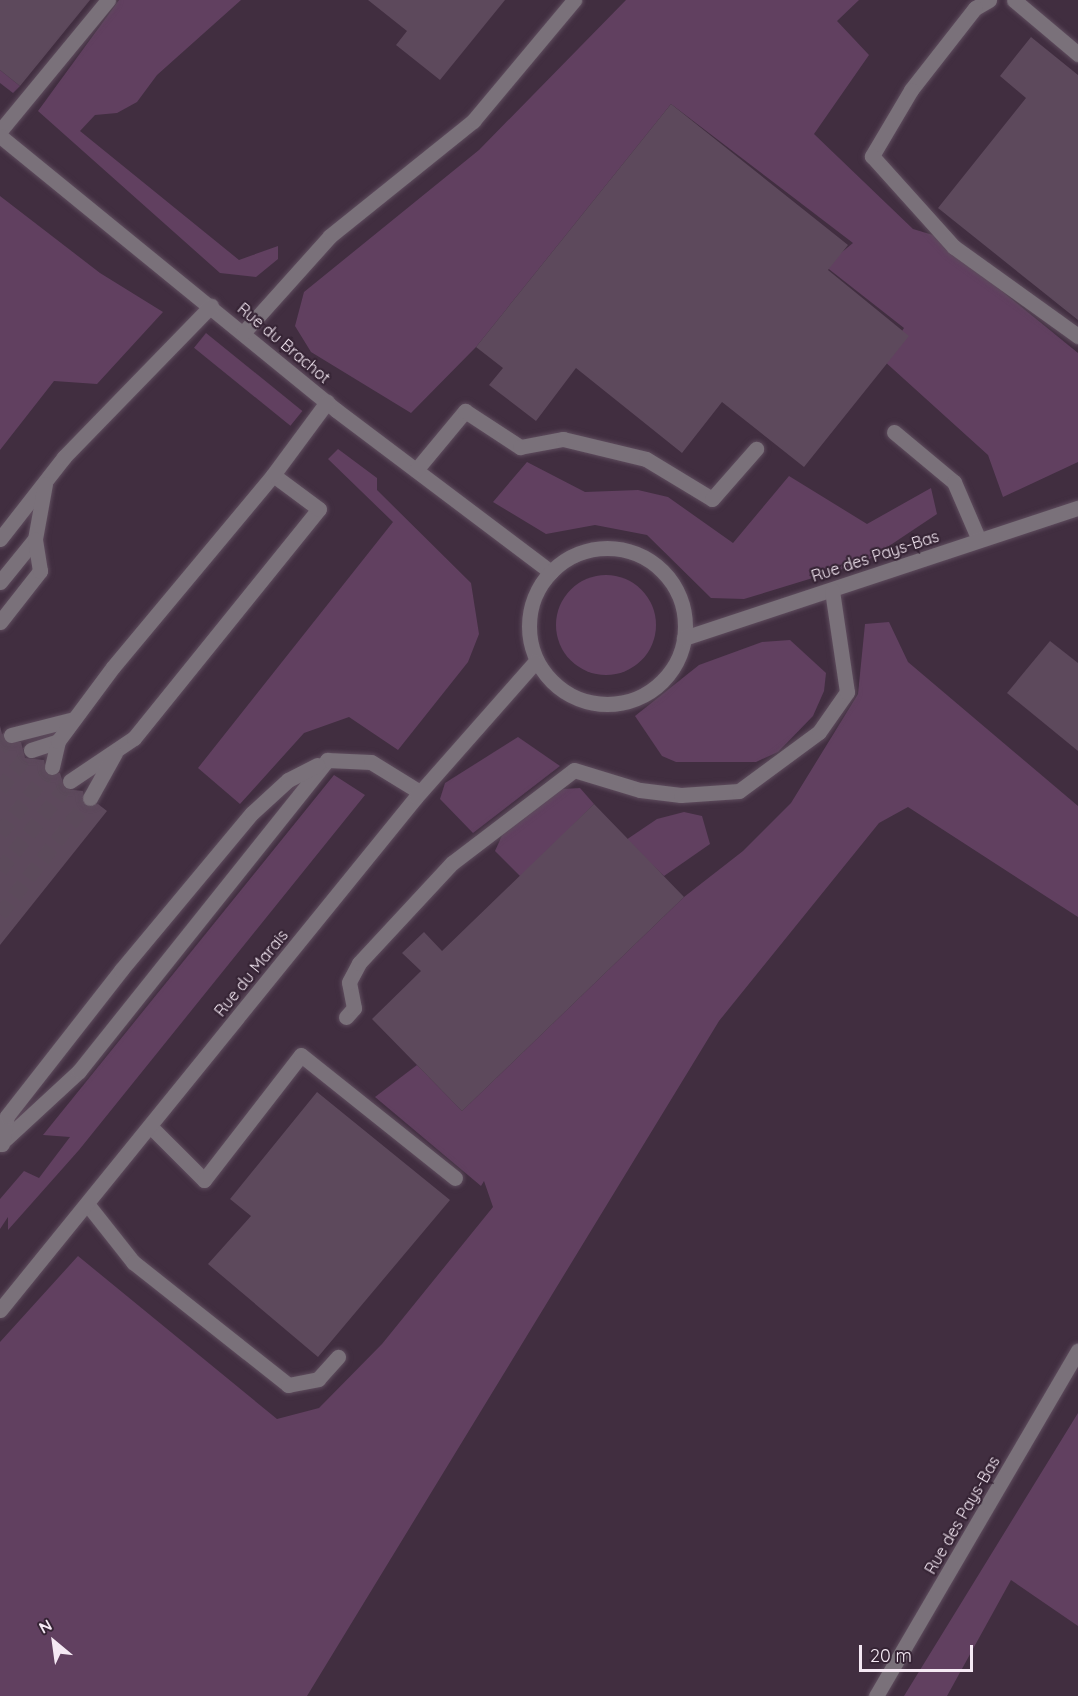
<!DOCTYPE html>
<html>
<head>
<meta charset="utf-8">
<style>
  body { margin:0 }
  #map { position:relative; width:1078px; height:1696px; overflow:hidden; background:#412e40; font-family:Quicksand,sans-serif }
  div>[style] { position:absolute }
  .green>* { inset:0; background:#614060; transform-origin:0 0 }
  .round { border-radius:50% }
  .building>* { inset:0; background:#5d495c }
  .minor-tunnel>* { height:15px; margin-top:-7.5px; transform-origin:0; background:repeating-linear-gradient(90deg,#5c4a5b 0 15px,transparent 0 23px) }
  .roads { filter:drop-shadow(0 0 2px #5e4c5d) drop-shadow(0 0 2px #5e4c5d) }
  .minor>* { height:15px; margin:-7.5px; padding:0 7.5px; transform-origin:7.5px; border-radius:7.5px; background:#7a717a }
  .minor>.ring { margin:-7.5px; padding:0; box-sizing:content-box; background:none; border:15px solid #7a717a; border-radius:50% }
  span { translate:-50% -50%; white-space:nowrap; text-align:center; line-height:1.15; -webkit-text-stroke:4.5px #362435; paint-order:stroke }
  .street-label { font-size:16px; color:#f5e9f4 }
  .north { position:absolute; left:24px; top:1612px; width:60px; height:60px; -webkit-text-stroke:4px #362435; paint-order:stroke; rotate:331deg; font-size:16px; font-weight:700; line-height:24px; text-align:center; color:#f5e9f4 }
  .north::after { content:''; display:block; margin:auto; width:21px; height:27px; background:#f5e9f4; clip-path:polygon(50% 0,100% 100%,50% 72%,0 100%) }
  .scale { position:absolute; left:859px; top:1645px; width:114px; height:27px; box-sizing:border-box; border:3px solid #f5e9f4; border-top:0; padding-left:8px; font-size:18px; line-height:21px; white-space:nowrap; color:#f5e9f4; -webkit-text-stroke:4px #362435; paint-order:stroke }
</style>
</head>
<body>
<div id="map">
  <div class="green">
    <div style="clip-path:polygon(119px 0,241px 0,157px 75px,137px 102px,117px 113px,95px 115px,80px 131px,239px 260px,278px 246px,278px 259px,256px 277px,220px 273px,38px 111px)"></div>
    <div style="clip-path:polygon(626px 0,859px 0,837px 21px,869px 55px,814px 134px,913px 229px,933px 235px,1078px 353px,1078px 462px,1003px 497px,988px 455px,883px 360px,904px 328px,825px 266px,853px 243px,671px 104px,476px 347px,411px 413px,311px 352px,295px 326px,304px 292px,479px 150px)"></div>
    <div style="clip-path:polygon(0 70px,20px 86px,13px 93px,0 83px)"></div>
    <div style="clip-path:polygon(0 196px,100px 273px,163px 312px,97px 384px,54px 381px,0 450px)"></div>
    <div style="left:206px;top:333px;width:124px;height:19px;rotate:39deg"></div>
    <div style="clip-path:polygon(338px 449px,377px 478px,377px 490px,471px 583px,479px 634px,468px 662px,398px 750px,349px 717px,304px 733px,240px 804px,198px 768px,393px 522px,328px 459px)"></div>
    <div style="clip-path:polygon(527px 462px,585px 492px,638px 490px,668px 497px,733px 543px,789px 476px,867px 524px,931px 488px,937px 514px,865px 562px,744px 599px,711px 598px,647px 535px,595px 525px,546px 534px,493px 502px)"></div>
    <div class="round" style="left:556px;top:575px;width:100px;height:100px"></div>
    <div style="clip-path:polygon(889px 622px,908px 662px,1078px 806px,1078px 917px,908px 807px,879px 823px,719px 1021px,307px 1696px,0 1696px,0 1342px,78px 1256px,277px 1419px,319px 1408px,382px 1344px,493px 1207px,484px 1181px,481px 1186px,375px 1097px,417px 1065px,462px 1111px,684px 897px,743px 851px,791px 803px,858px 694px,865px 624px)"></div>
    <div style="clip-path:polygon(790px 640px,826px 673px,824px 691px,813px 716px,778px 752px,756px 762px,676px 762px,662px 756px,635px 716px,699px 665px,762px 642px)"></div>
    <div style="clip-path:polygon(518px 737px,560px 766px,473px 833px,440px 799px,445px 783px)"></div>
    <div style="clip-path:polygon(334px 775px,365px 795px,79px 1150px,8px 1230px,8px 1217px,0 1229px,0 1199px,24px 1171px,39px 1178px,70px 1137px,43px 1135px)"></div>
    <div style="clip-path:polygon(580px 788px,594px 804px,521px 877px,495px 851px,504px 831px,563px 789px)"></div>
    <div style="clip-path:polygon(684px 812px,702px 816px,710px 844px,664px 876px,626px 840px,657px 819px)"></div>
    <div style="clip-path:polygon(1078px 1413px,1078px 1626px,1011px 1580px,947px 1696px,904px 1696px)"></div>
  </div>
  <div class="building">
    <div style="clip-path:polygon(0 0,90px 0,20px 86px,0 70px)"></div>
    <div style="clip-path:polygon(368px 0,505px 0,440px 80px,396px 45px,407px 31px)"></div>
    <div style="clip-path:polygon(1031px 37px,1078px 75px,1078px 320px,938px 208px,1026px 98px,1000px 76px)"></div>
    <div style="clip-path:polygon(671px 104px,848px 245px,828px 270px,909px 336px,804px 467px,722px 402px,682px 453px,576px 368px,536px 421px,489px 385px,503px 368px,476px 347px)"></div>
    <div style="clip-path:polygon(1050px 641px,1078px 663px,1078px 751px,1007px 693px)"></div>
    <div style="clip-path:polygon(0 726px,4px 742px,21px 742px,25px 758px,44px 760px,46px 774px,60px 773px,65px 789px,83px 791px,85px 806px,98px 804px,107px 811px,0 945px)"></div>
    <div style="clip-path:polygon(594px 804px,684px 897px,462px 1111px,372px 1019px,421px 971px,402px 953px,424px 932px,442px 951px)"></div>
    <div style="clip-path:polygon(317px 1092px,450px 1200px,318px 1357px,208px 1264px,251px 1216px,230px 1199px)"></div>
  </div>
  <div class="minor-tunnel">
    <div style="left:0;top:749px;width:18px;rotate:-52deg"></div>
    <div style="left:0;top:789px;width:50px;rotate:-51.5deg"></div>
    <div style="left:0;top:833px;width:84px;rotate:-51.8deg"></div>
    <div style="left:0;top:870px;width:113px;rotate:-51.8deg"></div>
    <div style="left:0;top:914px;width:147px;rotate:-52.2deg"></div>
  </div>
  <div class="roads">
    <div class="minor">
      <div style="left:989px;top:0;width:16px;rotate:150deg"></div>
      <div style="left:975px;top:8px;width:104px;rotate:128deg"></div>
      <div style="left:911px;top:90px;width:77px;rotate:120.6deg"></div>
      <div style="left:872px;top:156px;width:122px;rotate:48deg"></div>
      <div style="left:954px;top:247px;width:153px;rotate:35.7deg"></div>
      <div style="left:1014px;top:0;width:84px;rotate:40.2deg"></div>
      <div style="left:0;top:131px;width:170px;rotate:-50.5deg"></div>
      <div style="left:0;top:136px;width:434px;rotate:39.2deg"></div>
      <div style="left:336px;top:410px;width:269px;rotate:37deg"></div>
      <div style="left:243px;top:333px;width:130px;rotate:-48.1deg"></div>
      <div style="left:330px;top:236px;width:184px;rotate:-38.8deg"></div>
      <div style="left:473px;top:121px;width:158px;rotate:-50.1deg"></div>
      <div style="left:894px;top:432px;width:78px;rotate:39.8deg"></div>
      <div style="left:954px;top:482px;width:63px;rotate:66.7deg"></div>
      <div style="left:416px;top:470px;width:77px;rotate:-50.3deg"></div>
      <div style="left:465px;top:411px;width:66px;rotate:33.2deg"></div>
      <div style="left:520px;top:447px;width:44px;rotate:-10.5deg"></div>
      <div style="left:563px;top:439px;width:85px;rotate:13.5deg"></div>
      <div style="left:646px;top:459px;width:77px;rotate:31.2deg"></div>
      <div style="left:712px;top:499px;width:67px;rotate:-48.7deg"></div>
      <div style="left:0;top:539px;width:104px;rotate:-52deg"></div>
      <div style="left:64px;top:457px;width:211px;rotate:-45.8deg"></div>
      <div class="ring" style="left:529px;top:548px;width:141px;height:141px"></div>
      <div style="left:0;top:582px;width:55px;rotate:-50.9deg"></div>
      <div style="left:35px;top:539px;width:56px;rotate:-79.7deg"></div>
      <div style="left:0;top:622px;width:65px;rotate:-51.9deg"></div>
      <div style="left:40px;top:571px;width:32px;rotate:-99deg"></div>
      <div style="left:684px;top:638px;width:415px;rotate:-18.3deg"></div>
      <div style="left:11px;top:735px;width:65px;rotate:-14.3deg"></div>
      <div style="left:31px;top:750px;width:28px;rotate:-18deg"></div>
      <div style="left:52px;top:767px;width:27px;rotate:-77deg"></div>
      <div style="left:58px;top:741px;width:92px;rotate:-53.4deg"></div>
      <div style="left:113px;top:667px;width:250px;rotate:-50.2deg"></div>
      <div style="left:70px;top:781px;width:77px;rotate:-33.9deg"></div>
      <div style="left:134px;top:738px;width:294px;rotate:-51.1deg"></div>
      <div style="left:319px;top:509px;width:57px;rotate:-143.5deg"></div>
      <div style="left:273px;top:475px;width:91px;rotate:-53.5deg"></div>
      <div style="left:90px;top:798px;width:51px;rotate:-60.9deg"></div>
      <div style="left:346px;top:1017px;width:12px;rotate:-48deg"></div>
      <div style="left:354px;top:1008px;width:26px;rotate:-101deg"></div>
      <div style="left:349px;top:982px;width:21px;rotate:-62deg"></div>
      <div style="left:359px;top:963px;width:137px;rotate:-47.1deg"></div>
      <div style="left:452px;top:863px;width:153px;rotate:-37.3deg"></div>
      <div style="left:574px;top:770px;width:69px;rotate:16.9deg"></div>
      <div style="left:640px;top:790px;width:41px;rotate:7deg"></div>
      <div style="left:681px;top:795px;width:58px;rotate:-3.9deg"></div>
      <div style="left:739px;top:791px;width:99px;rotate:-36.4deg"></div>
      <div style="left:819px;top:732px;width:49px;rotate:-55deg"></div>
      <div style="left:847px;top:692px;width:103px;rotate:-98.4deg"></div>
      <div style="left:151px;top:1127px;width:75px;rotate:45deg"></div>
      <div style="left:204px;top:1180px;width:158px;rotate:-52.2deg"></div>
      <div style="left:301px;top:1055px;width:197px;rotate:38.6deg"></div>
      <div style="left:0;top:1144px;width:108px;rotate:-42.7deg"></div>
      <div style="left:79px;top:1071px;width:398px;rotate:-51.4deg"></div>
      <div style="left:327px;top:760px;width:44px;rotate:2.6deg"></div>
      <div style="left:371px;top:762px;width:57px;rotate:31.5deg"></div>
      <div style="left:2px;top:1144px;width:28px;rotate:-80deg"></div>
      <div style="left:7px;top:1116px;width:185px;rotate:-52deg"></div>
      <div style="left:121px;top:970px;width:204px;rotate:-50.2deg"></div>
      <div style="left:252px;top:813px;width:49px;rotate:-42.5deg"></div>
      <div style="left:288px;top:780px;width:33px;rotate:-27deg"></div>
      <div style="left:88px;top:1205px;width:73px;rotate:51.7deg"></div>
      <div style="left:133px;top:1262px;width:198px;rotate:38.4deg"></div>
      <div style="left:288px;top:1385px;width:31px;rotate:-11deg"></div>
      <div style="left:318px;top:1379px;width:30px;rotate:-48deg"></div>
      <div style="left:0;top:1310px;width:660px;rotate:-50.96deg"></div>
      <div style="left:416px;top:797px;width:180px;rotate:-48.6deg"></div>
      <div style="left:876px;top:1696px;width:400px;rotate:-59.7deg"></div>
    </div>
  </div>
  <div class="street-label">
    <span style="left:284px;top:343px;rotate:40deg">Rue du Brachot</span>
    <span style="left:875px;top:556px;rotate:-18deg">Rue des Pays-Bas</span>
    <span style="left:251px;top:973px;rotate:-51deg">Rue du Marais</span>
    <span style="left:962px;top:1515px;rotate:-60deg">Rue des Pays-Bas</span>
  </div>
  <div class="north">N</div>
  <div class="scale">20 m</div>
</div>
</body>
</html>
